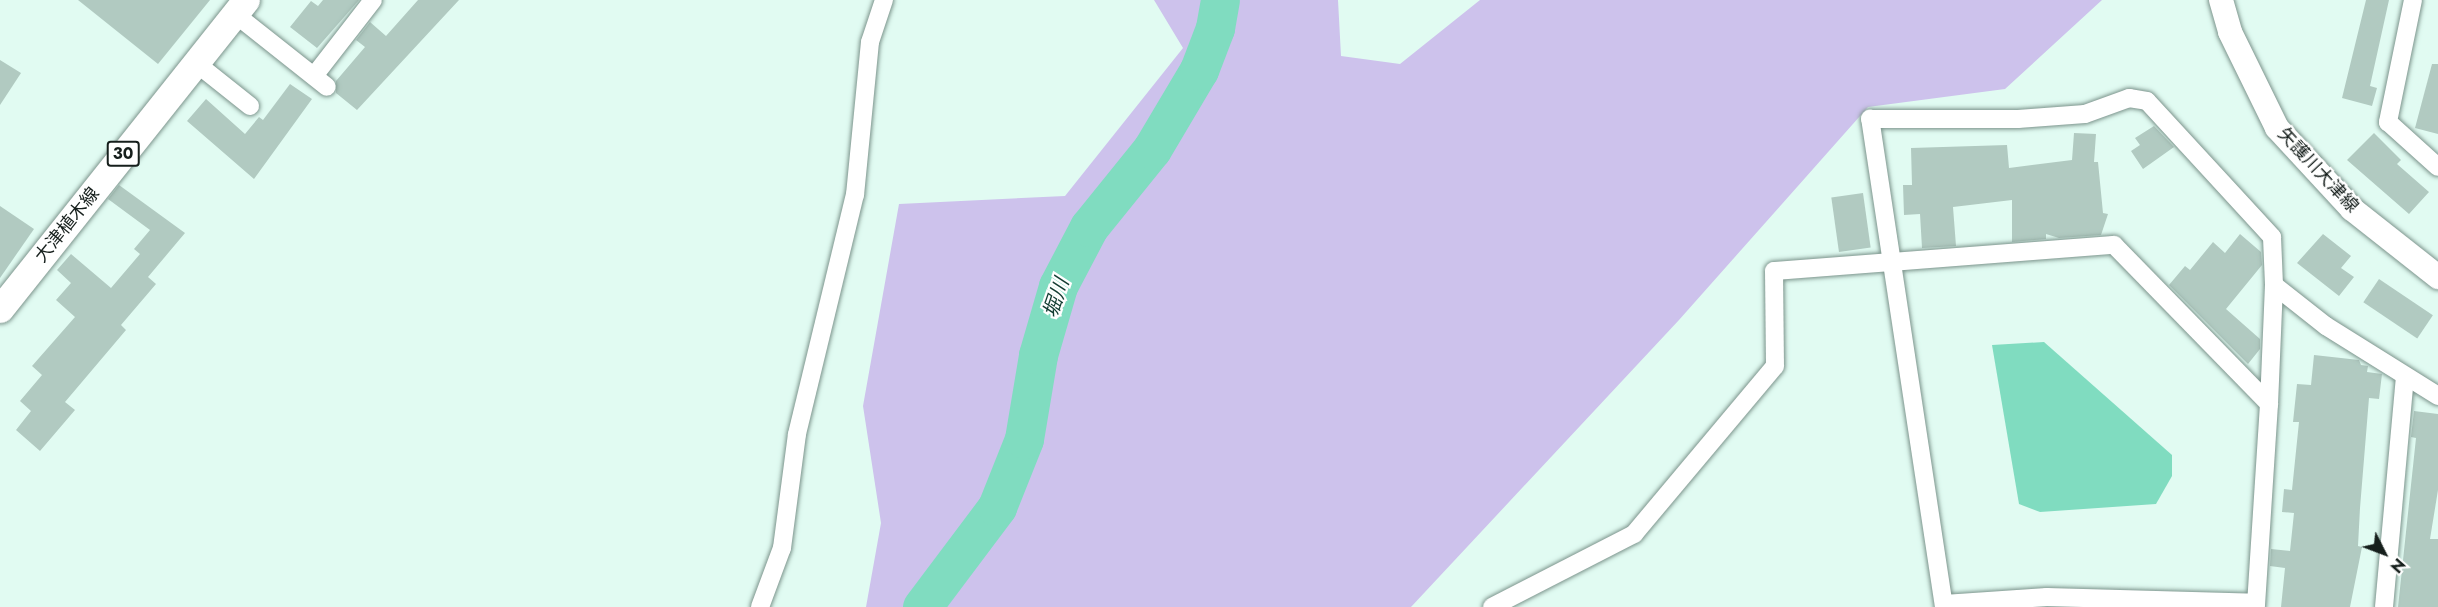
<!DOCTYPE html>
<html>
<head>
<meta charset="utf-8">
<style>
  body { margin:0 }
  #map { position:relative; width:2438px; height:607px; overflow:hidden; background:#e1fbf2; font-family:Jost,"Noto Sans JP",sans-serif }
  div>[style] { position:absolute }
  .green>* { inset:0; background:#cdc2ec }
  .water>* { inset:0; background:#80dcc0 }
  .river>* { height:39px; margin:-19.5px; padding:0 19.5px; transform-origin:19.5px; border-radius:19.5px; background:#80dcc0 }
  .building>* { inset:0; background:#b1cac1; transform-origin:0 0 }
  .roads { filter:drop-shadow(0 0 2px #7c948c) drop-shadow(0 0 2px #7c948c) }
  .street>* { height:18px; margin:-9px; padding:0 9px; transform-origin:9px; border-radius:9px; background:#fff }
  .secondary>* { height:24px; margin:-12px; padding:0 12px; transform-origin:12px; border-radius:12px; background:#fff }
  .primary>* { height:27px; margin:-13.5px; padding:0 13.5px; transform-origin:13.5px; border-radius:13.5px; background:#fff }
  span { translate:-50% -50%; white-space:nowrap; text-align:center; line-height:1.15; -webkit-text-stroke:4.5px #fff; paint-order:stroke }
  .shield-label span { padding:2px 4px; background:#fff; border:2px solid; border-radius:4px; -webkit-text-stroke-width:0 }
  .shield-label { font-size:16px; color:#161f1c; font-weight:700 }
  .street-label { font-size:18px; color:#161f1c }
  .water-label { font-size:20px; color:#123c31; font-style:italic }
  .north { position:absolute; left:2354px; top:523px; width:60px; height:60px; -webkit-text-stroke:4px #fff; paint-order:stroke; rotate:132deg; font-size:16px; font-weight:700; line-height:24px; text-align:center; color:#161f1c }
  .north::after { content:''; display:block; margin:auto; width:21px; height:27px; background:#161f1c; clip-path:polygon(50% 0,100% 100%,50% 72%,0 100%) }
</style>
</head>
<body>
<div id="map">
  <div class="green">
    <div style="clip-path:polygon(1154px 0,1338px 0,1341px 56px,1400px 64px,1480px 0,2102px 0,2005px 89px,1868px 107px,1679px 320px,1411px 607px,866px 607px,881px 523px,863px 406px,899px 204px,1065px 196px,1183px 48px)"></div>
  </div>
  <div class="water">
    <div style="clip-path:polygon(2044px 342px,2172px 455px,2172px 476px,2156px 504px,2040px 512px,2019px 504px,1992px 345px)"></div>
  </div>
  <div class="river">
    <div style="left:922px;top:607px;width:125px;rotate:-53.1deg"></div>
    <div style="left:997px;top:507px;width:73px;rotate:-68.3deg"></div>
    <div style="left:1024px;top:439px;width:85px;rotate:-80.5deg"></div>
    <div style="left:1038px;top:355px;width:72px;rotate:-73.8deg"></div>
    <div style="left:1058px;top:286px;width:67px;rotate:-62.3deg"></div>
    <div style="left:1089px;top:227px;width:100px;rotate:-51.1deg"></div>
    <div style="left:1152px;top:149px;width:92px;rotate:-59.3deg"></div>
    <div style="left:1199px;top:70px;width:45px;rotate:-69.1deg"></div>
    <div style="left:1215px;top:28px;width:28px;rotate:-80deg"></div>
  </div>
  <div class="building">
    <div style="clip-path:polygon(78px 0,210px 0,158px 64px)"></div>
    <div style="clip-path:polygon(323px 0,359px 0,317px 48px,290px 27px,311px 1px,318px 6px)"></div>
    <div style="clip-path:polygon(418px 0,459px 0,357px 110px,336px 93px,336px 81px,365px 47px,356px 40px,370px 22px,386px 36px)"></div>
    <div style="clip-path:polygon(2366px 0,2389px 0,2370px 86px,2377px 88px,2372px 106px,2342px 98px)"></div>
    <div style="clip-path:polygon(0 60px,21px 73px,0 105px)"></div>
    <div style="clip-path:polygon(2432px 64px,2438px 64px,2438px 134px,2415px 128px)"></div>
    <div style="clip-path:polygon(290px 84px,312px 99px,254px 179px,187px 121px,206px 99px,245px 134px,259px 117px,263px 120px)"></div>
    <div style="clip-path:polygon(2154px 126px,2174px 147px,2143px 169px,2131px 151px,2140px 145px,2135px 138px)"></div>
    <div style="clip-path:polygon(2074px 133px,2096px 134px,2094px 162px,2098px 162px,2103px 213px,2108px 214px,2101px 235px,2059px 238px,2046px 234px,2046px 239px,2012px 242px,2012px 200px,1953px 207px,1956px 246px,1922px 248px,1920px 214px,1904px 215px,1903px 185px,1912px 185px,1911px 148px,2007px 145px,2009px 168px,2072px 160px)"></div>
    <div style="clip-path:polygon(2374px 133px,2401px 160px,2397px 164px,2429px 192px,2409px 214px,2347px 160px)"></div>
    <div style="clip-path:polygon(119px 185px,185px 233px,148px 277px,156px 284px,121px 325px,126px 330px,65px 402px,75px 410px,40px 451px,16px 430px,31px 411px,20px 401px,42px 375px,32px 366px,75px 317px,56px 300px,71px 283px,57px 270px,71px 254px,111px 288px,140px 254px,134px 249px,150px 230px,108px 199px)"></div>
    <div style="left:1863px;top:193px;width:55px;height:32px;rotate:82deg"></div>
    <div style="clip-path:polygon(0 206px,34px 229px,0 278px)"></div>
    <div style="clip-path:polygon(2240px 234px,2261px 252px,2262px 265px,2226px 309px,2260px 339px,2260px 349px,2248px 364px,2169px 285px,2185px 266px,2190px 270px,2213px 242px,2225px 253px)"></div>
    <div style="clip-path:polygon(2323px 234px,2351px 256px,2341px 268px,2354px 277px,2339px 296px,2297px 263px)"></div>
    <div style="left:2379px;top:279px;width:65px;height:28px;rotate:34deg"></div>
    <div style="clip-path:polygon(2314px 355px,2359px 360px,2361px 365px,2368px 366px,2367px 372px,2382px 374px,2379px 399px,2369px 398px,2360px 508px,2358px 546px,2362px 547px,2350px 607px,2281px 607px,2285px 568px,2270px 566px,2271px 549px,2290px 551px,2294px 513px,2282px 512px,2284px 489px,2292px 490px,2299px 422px,2293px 422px,2297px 384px,2311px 385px)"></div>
    <div style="clip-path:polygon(2414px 411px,2438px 414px,2438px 490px,2430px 539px,2438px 539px,2438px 607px,2398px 607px,2416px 438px,2411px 437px)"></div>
  </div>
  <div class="roads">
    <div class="street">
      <div style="left:2413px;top:0;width:125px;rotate:101.6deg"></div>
      <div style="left:2388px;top:122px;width:67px;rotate:42deg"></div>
      <div style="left:235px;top:14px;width:117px;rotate:38.4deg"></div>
      <div style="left:196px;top:63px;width:69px;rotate:38.5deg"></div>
      <div style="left:314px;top:76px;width:96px;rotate:-52.2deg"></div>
      <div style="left:2274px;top:285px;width:66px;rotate:38.3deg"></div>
      <div style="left:2326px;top:326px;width:132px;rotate:32deg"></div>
      <div style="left:1944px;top:604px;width:103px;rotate:-3.9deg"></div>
      <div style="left:2047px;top:597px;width:209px;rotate:1.6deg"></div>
      <div style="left:760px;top:607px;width:63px;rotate:-69.6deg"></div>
      <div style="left:782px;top:548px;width:115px;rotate:-82.5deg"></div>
      <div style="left:797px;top:434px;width:246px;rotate:-76.4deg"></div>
      <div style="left:855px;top:195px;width:154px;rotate:-84.4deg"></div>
      <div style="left:870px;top:42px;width:44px;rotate:-71.6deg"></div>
      <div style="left:1492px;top:607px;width:160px;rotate:-27.2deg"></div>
      <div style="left:1634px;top:534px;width:219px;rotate:-50deg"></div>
      <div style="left:1775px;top:366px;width:95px;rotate:-90.6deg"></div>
      <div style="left:1774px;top:271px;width:341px;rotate:-4.4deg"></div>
      <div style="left:2114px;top:245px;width:222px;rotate:45.7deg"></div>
      <div style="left:1944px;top:607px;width:494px;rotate:-98.6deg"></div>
      <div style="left:1870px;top:119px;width:148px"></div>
      <div style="left:2018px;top:119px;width:67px;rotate:-4.3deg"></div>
      <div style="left:2085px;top:114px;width:47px;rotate:-20deg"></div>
      <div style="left:2129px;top:98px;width:18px;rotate:9deg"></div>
      <div style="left:2147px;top:101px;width:185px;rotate:47.4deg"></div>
      <div style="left:2272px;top:237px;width:48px;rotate:87.6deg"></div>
      <div style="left:2274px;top:285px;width:119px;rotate:92.4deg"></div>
      <div style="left:2269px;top:404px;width:203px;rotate:93.7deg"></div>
      <div style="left:2384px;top:607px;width:230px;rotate:-84.8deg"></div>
    </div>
    <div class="secondary">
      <div style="left:2221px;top:0;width:33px;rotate:74deg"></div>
      <div style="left:2230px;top:32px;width:107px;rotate:63.9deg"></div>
      <div style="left:2277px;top:128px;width:110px;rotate:47.2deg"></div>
      <div style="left:2352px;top:209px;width:110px;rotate:38.3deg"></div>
    </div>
    <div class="primary">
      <div style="left:0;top:309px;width:395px;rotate:-51.5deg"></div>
    </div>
  </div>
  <div class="shield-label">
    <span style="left:123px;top:154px">30</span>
  </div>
  <div class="street-label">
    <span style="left:2318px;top:170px;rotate:47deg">矢護川大津線</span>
    <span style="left:67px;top:225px;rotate:-51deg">大津植木線</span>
  </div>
  <div class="water-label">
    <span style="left:1056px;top:298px;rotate:-71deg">堀川</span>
  </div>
  <div class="north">N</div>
</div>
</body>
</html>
